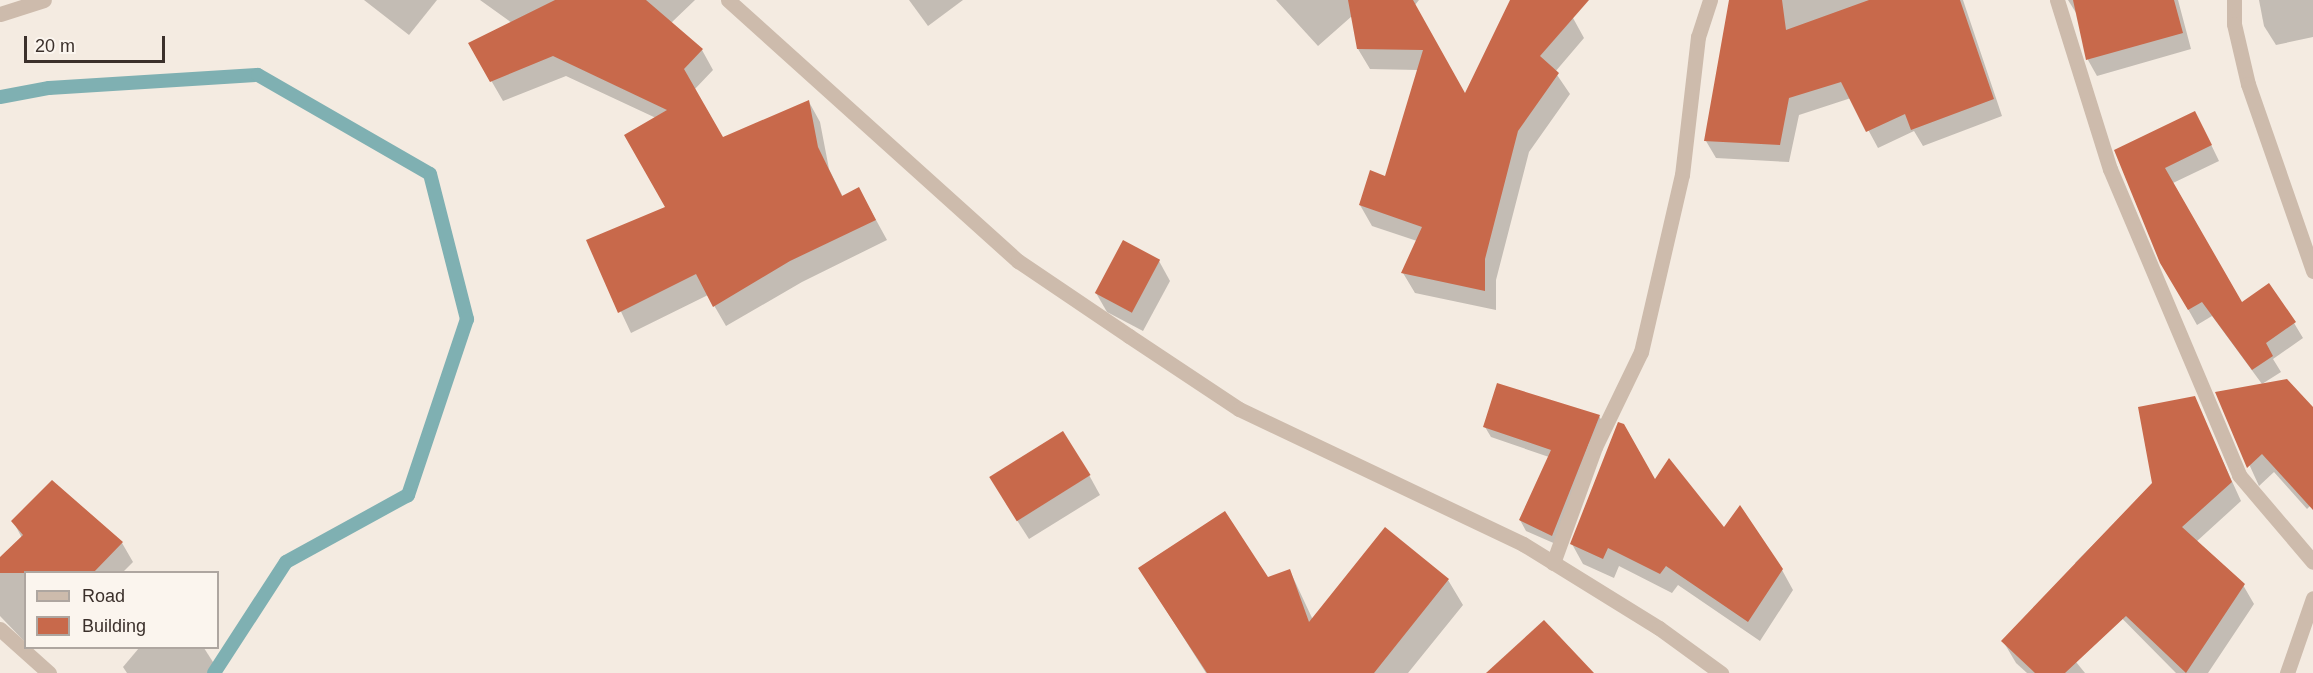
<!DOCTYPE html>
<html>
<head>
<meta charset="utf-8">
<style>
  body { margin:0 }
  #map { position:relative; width:2313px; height:673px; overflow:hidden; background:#f4ebe1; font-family:Arial,sans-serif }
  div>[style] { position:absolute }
  .shadow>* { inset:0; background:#0003 }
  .stream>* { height:14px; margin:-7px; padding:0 7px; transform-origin:7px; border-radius:7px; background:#7fb0b2 }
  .building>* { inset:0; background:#c8694b; transform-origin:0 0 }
  .minor>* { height:15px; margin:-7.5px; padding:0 7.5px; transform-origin:7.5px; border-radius:7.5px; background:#cdbbac }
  span { translate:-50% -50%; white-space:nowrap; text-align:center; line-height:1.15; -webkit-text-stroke:4.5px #fbf5ee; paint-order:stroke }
  .legend { position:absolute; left:24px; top:571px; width:195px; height:78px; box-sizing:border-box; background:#fbf5ee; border:2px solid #aea6a0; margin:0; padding:8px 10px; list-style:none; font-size:18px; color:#3b302b }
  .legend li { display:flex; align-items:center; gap:12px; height:30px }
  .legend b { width:30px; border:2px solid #aea6a0 }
  .scale { position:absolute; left:24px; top:36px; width:141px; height:27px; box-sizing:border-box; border:3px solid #3b302b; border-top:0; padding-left:8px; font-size:18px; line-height:21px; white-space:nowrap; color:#3b302b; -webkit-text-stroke:4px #fbf5ee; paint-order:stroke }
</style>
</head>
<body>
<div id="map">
  <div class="shadow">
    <div style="clip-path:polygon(364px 0,437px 0,409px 35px)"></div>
    <div style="clip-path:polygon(480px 0,695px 0,671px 23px,702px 50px,713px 70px,694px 90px,723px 139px,809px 102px,820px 122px,829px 169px,843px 197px,870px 209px,887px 240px,802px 282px,726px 326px,708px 295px,631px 333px,588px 241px,667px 208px,656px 118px,566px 76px,503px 101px,470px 44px,512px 23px)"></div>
    <div style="clip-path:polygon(909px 0,963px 0,928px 26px)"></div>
    <div style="clip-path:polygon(1276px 0,1419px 0,1415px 5px,1465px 96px,1512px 0,1558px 0,1573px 18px,1584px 38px,1555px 72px,1570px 94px,1529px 152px,1496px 280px,1496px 310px,1415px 293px,1403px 273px,1417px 241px,1372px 226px,1360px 205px,1386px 177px,1418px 70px,1370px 69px,1358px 49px,1352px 16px,1318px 46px)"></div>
    <div style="clip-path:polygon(1730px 0,1963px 0,2002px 116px,1923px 146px,1914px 131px,1878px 148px,1851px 98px,1799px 115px,1789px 162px,1716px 158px,1706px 141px)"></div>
    <div style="clip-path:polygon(2068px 0,2178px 0,2191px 49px,2097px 76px,2088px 60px,2078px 16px)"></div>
    <div style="clip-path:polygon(2259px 0,2313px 0,2313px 37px,2276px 45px,2264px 26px)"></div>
    <div style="clip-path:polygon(2203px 128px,2219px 161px,2173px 183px,2242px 304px,2294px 323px,2303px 338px,2273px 359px,2281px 372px,2262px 384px,2212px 316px,2197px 325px,2162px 263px,2116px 151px)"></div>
    <div style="clip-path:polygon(1159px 261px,1170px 281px,1143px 331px,1107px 312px,1096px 293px)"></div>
    <div style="clip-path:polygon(2217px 394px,2313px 409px,2313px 503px,2307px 509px,2274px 472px,2259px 486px)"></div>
    <div style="clip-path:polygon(2194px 398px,2241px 501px,2196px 542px,2243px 585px,2254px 604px,2208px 673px,2176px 673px,2086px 582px,2075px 563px,2153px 484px)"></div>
    <div style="clip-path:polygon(1599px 416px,1605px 426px,1558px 545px,1526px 531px,1520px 520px,1549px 457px,1491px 437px,1485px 427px)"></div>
    <div style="clip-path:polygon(1089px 475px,1100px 495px,1029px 539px,1002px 497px)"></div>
    <div style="clip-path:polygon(1655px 481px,1782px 570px,1793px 590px,1760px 641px,1678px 585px,1672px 593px,1619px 566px,1614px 578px,1583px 564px,1572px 544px)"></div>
    <div style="clip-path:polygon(13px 521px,122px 543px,133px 562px,123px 572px,26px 572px,26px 643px,0 616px,0 559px,22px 538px)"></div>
    <div style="clip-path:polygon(1140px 569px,1267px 578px,1290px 571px,1313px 620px,1448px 580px,1463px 605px,1408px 673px,1206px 673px)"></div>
    <div style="clip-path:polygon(2033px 609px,2085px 673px,2027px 673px,2016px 663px,2003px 641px)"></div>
    <div style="clip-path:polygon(139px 648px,204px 648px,220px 673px,127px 673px,123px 667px)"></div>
  </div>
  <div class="stream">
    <div style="left:0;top:97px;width:50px;rotate:-10.4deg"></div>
    <div style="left:49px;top:88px;width:209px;rotate:-3.6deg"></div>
    <div style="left:258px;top:75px;width:198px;rotate:29.9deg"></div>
    <div style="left:430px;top:174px;width:150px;rotate:75.7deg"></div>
    <div style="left:467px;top:319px;width:186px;rotate:108.5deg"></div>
    <div style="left:408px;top:495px;width:139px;rotate:151.2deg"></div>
    <div style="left:286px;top:562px;width:132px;rotate:123deg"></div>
  </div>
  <div class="building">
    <div style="clip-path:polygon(555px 0,646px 0,703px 49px,684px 69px,723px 137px,809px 100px,818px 147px,842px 196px,859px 187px,876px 220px,790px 261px,713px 307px,696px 274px,618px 313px,586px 240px,665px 207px,624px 135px,667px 110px,553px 56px,490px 82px,468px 43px)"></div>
    <div style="clip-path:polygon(1348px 0,1413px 0,1465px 93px,1510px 0,1589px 0,1540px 56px,1559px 73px,1518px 131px,1485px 259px,1485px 291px,1401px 273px,1422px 227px,1359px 205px,1370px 170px,1385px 176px,1423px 50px,1357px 49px)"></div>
    <div style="clip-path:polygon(1729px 0,1782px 0,1786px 30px,1869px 0,1960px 0,1994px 99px,1911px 130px,1905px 114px,1866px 132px,1841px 82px,1789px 98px,1780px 145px,1704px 141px)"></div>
    <div style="clip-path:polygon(2073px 0,2174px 0,2183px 33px,2086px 60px)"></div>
    <div style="clip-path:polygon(2195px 111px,2212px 145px,2165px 168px,2242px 302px,2269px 283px,2296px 322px,2266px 343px,2273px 356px,2252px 370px,2202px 302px,2188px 310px,2160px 263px,2114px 150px)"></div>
    <div style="left:1123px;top:240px;width:42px;height:60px;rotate:28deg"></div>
    <div style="clip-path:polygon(2287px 379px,2313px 407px,2313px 510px,2262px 454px,2247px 468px,2215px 392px)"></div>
    <div style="clip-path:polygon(1497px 383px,1600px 415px,1552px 536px,1519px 520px,1551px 450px,1483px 427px)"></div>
    <div style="clip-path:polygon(2195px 396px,2232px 482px,2182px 527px,2245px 584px,2186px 673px,2126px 616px,2065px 673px,2035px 673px,2001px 641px,2152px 483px,2138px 407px)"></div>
    <div style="clip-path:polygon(1618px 422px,1624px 424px,1655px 479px,1669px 458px,1724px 527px,1740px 505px,1783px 569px,1748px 622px,1666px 566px,1660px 574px,1608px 548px,1603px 559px,1570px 544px)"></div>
    <div style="left:1063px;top:431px;width:52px;height:87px;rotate:58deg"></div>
    <div style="clip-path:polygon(52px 480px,123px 542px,93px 573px,0 573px,0 557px,23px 535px,11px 521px)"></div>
    <div style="clip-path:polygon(1225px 511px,1268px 577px,1290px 569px,1309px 622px,1385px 527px,1449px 579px,1374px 673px,1207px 673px,1138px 568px)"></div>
    <div style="clip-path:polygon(1544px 620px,1594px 673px,1486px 673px)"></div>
  </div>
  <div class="minor">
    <div style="left:728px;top:0;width:390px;rotate:42deg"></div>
    <div style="left:1018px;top:261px;width:134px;rotate:34deg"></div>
    <div style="left:1129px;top:336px;width:132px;rotate:33.6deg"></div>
    <div style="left:1239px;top:409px;width:314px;rotate:25.4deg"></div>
    <div style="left:1523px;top:544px;width:160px;rotate:31.7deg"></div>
    <div style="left:1659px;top:628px;width:77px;rotate:36deg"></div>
    <div style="left:2057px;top:0;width:177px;rotate:72.6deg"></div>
    <div style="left:2110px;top:169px;width:332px;rotate:67.1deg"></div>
    <div style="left:2239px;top:475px;width:114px;rotate:49.6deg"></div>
    <div style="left:2234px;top:0;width:24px;rotate:90deg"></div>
    <div style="left:2234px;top:24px;width:62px;rotate:76.9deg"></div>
    <div style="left:2248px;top:84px;width:198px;rotate:70.8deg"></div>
    <div style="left:0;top:14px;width:46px;rotate:-17.7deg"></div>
    <div style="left:1553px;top:563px;width:123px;rotate:-70.1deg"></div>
    <div style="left:1595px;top:447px;width:106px;rotate:-64.2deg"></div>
    <div style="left:1641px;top:352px;width:182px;rotate:-77deg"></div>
    <div style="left:1682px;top:175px;width:139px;rotate:-83.4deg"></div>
    <div style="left:1698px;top:37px;width:39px;rotate:-72deg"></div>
    <div style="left:0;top:629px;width:66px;rotate:41.9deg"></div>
    <div style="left:2287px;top:673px;width:79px;rotate:-70.9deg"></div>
  </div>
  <ul class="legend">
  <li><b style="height:8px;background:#cdbbac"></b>Road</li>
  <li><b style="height:16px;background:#c8694b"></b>Building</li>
  </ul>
  <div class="scale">20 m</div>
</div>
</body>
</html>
